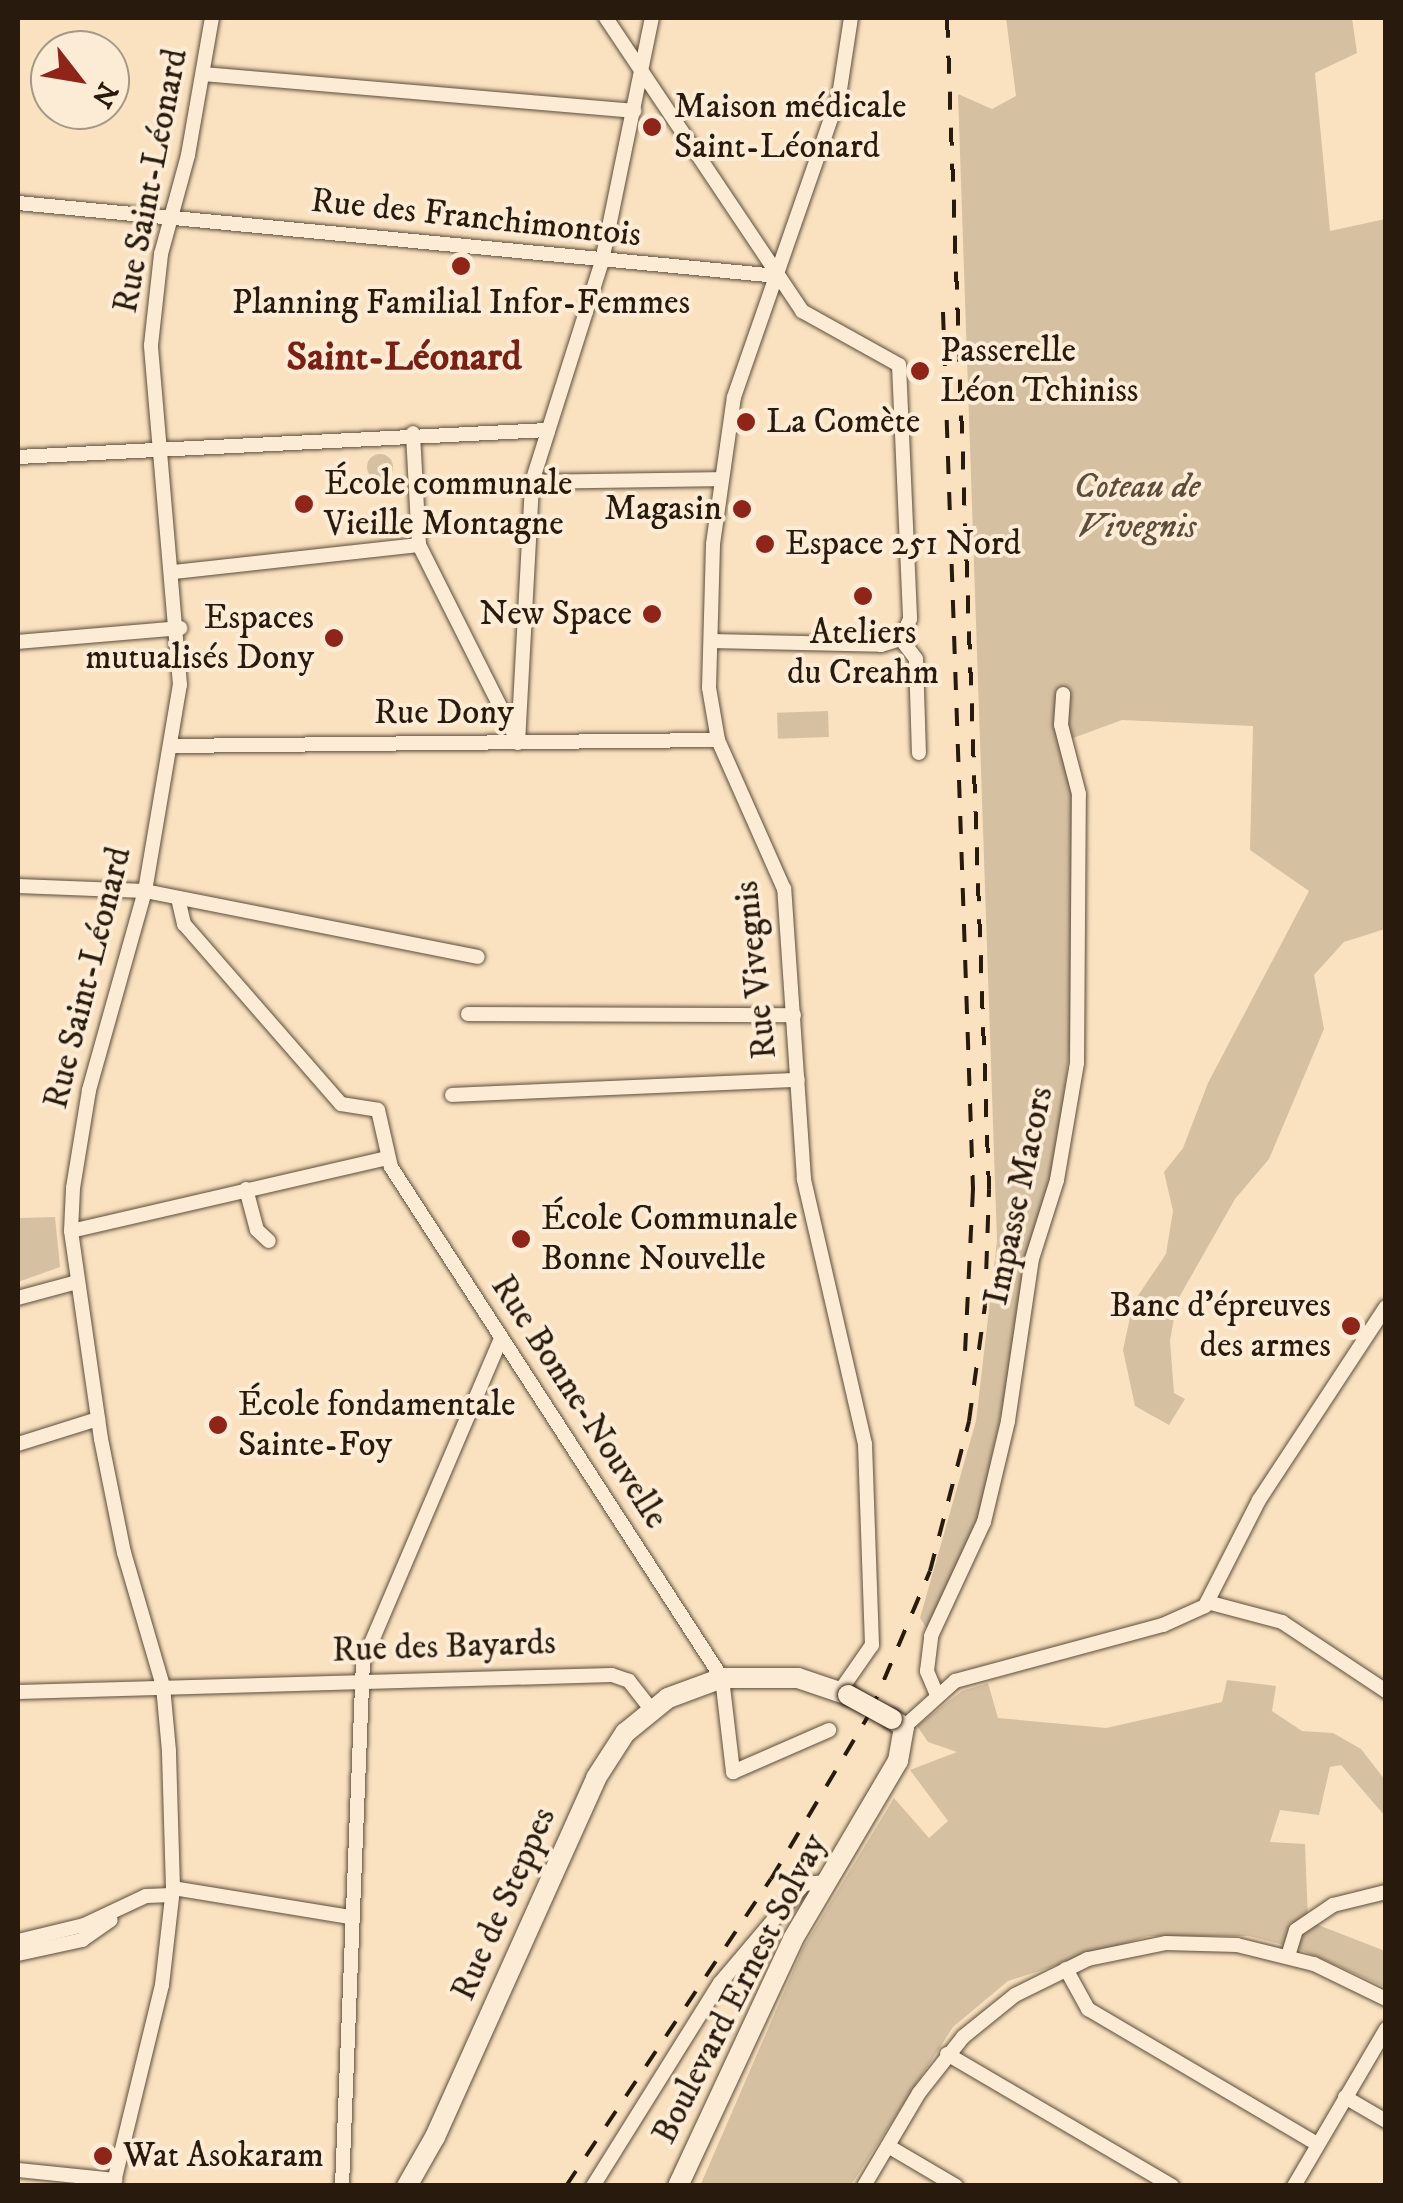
<!DOCTYPE html>
<html>
<head>
<meta charset="utf-8">
<style>
  body { margin:0 }
  #map { position:relative; width:1403px; height:2203px; overflow:hidden; background:#fae2c0; font-family:"IM FELL DW Pica",serif }
  div>[style] { position:absolute }
  .green>* { inset:0; background:#d6c0a2; transform-origin:0 0 }
  .round { border-radius:50% }
  .roads { filter:drop-shadow(0 0 2px #5c4d3a) drop-shadow(0 0 2px #5c4d3a) }
  .street>* { height:14px; margin:-7px; padding:0 7px; transform-origin:7px; border-radius:7px; background:#fcecd6 }
  .secondary>* { height:20px; margin:-10px; padding:0 10px; transform-origin:10px; border-radius:10px; background:#fcecd6 }
  .rail>* { height:4px; margin-top:-2px; transform-origin:0; background:repeating-linear-gradient(90deg,#281b0e 0 18px,transparent 0 36px) }
  .bridges { filter:drop-shadow(0 0 2px #281b0e) drop-shadow(0 0 2px #281b0e) }
  .secondary-bridge>* { height:20px; margin:-10px; padding:0 10px; transform-origin:10px; border-radius:10px; background:#fcecd6 }
  .dots>* { width:28px; height:28px; translate:-50% -50%; box-sizing:border-box; border:5px solid #fcecd6; border-radius:50% }
  span { translate:-50% -50%; white-space:nowrap; text-align:center; line-height:1.15; -webkit-text-stroke:8px #fcecd6; paint-order:stroke }
  .poi-label { font-size:35px; color:#281b0e }
  .left { translate:0 -50%; text-align:left }
  .right { translate:-100% -50%; text-align:right }
  .street-label { font-size:35px; color:#281b0e }
  .park-label { font-size:35px; color:#5c4d3a; font-style:italic }
  .quarter-label { font-size:40px; color:#7a1f14; font-weight:700 }
  .frame { position:absolute; inset:0; border:20px solid #281b0e; pointer-events:none }
  .north { position:absolute; left:30px; top:30px; width:100px; height:100px; box-sizing:border-box; background:#fcecd6; border:2px solid #a79886; border-radius:50%; rotate:121deg; font-size:28px; font-weight:700; line-height:40px; text-align:center; color:#281b0e }
  .north::after { content:''; display:block; margin:auto; width:35px; height:45px; background:#8f2418; clip-path:polygon(50% 0,100% 100%,50% 72%,0 100%) }
</style>
</head>
<body>
<div id="map">
  <div class="green">
    <div style="clip-path:polygon(1006px 18px,1352px 18px,1357px 53px,1315px 73px,1330px 231px,1385px 219px,1385px 929px,1344px 942px,1314px 975px,1324px 1029px,1269px 1159px,1235px 1199px,1177px 1301px,1170px 1341px,1174px 1393px,1185px 1399px,1169px 1425px,1135px 1406px,1123px 1350px,1133px 1303px,1166px 1254px,1173px 1211px,1164px 1172px,1183px 1148px,1208px 1083px,1309px 891px,1250px 850px,1253px 726px,1122px 720px,1065px 741px,1079px 794px,1071px 1035px,1056px 1166px,978px 1519px,927px 1629px,920px 1618px,976px 1421px,997px 1241px,958px 94px,992px 109px,1016px 96px)"></div>
    <div class="round" style="left:367px;top:454px;width:26px;height:26px"></div>
    <div style="left:828px;top:711px;width:26px;height:51px;rotate:88deg"></div>
    <div style="clip-path:polygon(55px 1217px,60px 1267px,18px 1282px,18px 1218px)"></div>
    <div style="clip-path:polygon(1227px 1680px,1276px 1686px,1272px 1711px,1302px 1731px,1333px 1733px,1361px 1749px,1385px 1780px,1385px 1816px,1341px 1765px,1330px 1767px,1319px 1815px,1280px 1810px,1270px 1842px,1305px 1844px,1308px 1921px,1385px 1951px,1385px 1987px,1299px 1949px,1248px 1936px,1148px 1936px,1008px 1981px,953px 2027px,851px 2185px,700px 2186px,803px 1948px,894px 1798px,929px 1838px,948px 1821px,910px 1770px,957px 1752px,928px 1742px,917px 1726px,962px 1691px,988px 1683px,998px 1718px,1106px 1728px,1222px 1702px)"></div>
  </div>
  <div class="roads">
    <div class="street">
      <div style="left:606px;top:18px;width:353px;rotate:56.2deg"></div>
      <div style="left:802px;top:311px;width:111px;rotate:29.1deg"></div>
      <div style="left:899px;top:365px;width:254px;rotate:87.5deg"></div>
      <div style="left:910px;top:619px;width:22px;rotate:114deg"></div>
      <div style="left:204px;top:74px;width:432px;rotate:4.9deg"></div>
      <div style="left:18px;top:203px;width:763px;rotate:5.49deg"></div>
      <div style="left:18px;top:457px;width:531px;rotate:-2.92deg"></div>
      <div style="left:532px;top:482px;width:190px;rotate:-0.9deg"></div>
      <div style="left:419px;top:545px;width:220px;rotate:63.3deg"></div>
      <div style="left:174px;top:572px;width:246px;rotate:-6.3deg"></div>
      <div style="left:419px;top:545px;width:112px;rotate:-93.1deg"></div>
      <div style="left:901px;top:639px;width:25px;rotate:53deg"></div>
      <div style="left:916px;top:659px;width:94px;rotate:88.2deg"></div>
      <div style="left:711px;top:641px;width:170px;rotate:1.3deg"></div>
      <div style="left:881px;top:645px;width:21px;rotate:-17deg"></div>
      <div style="left:18px;top:642px;width:163px;rotate:-4.9deg"></div>
      <div style="left:518px;top:743px;width:261px;rotate:-86.9deg"></div>
      <div style="left:532px;top:482px;width:232px;rotate:-72.4deg"></div>
      <div style="left:602px;top:261px;width:248px;rotate:-78.4deg"></div>
      <div style="left:170px;top:746px;width:548px;rotate:-0.63deg"></div>
      <div style="left:18px;top:886px;width:127px;rotate:2.3deg"></div>
      <div style="left:145px;top:891px;width:339px;rotate:11.2deg"></div>
      <div style="left:178px;top:898px;width:27px;rotate:77deg"></div>
      <div style="left:184px;top:924px;width:239px;rotate:48.9deg"></div>
      <div style="left:341px;top:1104px;width:37px;rotate:9deg"></div>
      <div style="left:378px;top:1110px;width:58px;rotate:77.2deg"></div>
      <div style="left:391px;top:1167px;width:609px;rotate:57.07deg"></div>
      <div style="left:722px;top:1678px;width:95px;rotate:83.3deg"></div>
      <div style="left:733px;top:1772px;width:105px;rotate:-23.6deg"></div>
      <div style="left:468px;top:1014px;width:326px;rotate:0.2deg"></div>
      <div style="left:452px;top:1095px;width:346px;rotate:-2.5deg"></div>
      <div style="left:246px;top:1189px;width:42px;rotate:75deg"></div>
      <div style="left:257px;top:1230px;width:16px;rotate:43deg"></div>
      <div style="left:71px;top:1231px;width:323px;rotate:-13deg"></div>
      <div style="left:18px;top:1298px;width:61px;rotate:-15.2deg"></div>
      <div style="left:18px;top:1444px;width:84px;rotate:-17.4deg"></div>
      <div style="left:1207px;top:1602px;width:78px;rotate:14.9deg"></div>
      <div style="left:1282px;top:1622px;width:125px;rotate:33.6deg"></div>
      <div style="left:840px;top:1691px;width:56px;rotate:-55.2deg"></div>
      <div style="left:872px;top:1645px;width:201px;rotate:-92deg"></div>
      <div style="left:865px;top:1444px;width:272px;rotate:-103deg"></div>
      <div style="left:804px;top:1179px;width:291px;rotate:-93.9deg"></div>
      <div style="left:784px;top:889px;width:163px;rotate:-113.9deg"></div>
      <div style="left:718px;top:740px;width:53px;rotate:-99.8deg"></div>
      <div style="left:709px;top:688px;width:144px;rotate:-88.4deg"></div>
      <div style="left:713px;top:544px;width:148px;rotate:-81.9deg"></div>
      <div style="left:734px;top:397px;width:319px;rotate:-70.8deg"></div>
      <div style="left:839px;top:96px;width:79px;rotate:-81.3deg"></div>
      <div style="left:18px;top:1692px;width:594px;rotate:-1.64deg"></div>
      <div style="left:612px;top:1675px;width:18px;rotate:19deg"></div>
      <div style="left:629px;top:1681px;width:36px;rotate:52deg"></div>
      <div style="left:937px;top:1695px;width:26px;rotate:-113deg"></div>
      <div style="left:927px;top:1671px;width:35px;rotate:-83deg"></div>
      <div style="left:931px;top:1636px;width:126px;rotate:-65.1deg"></div>
      <div style="left:984px;top:1522px;width:104px;rotate:-76.6deg"></div>
      <div style="left:1008px;top:1421px;width:164px;rotate:-81.6deg"></div>
      <div style="left:1032px;top:1259px;width:83px;rotate:-72.4deg"></div>
      <div style="left:1057px;top:1180px;width:119px;rotate:-80.3deg"></div>
      <div style="left:1077px;top:1063px;width:269px;rotate:-89.6deg"></div>
      <div style="left:1079px;top:794px;width:71px;rotate:-104.6deg"></div>
      <div style="left:1061px;top:725px;width:31px;rotate:-86deg"></div>
      <div style="left:904px;top:1727px;width:69px;rotate:-42deg"></div>
      <div style="left:955px;top:1681px;width:215px;rotate:-15.1deg"></div>
      <div style="left:1163px;top:1625px;width:46px;rotate:-24.3deg"></div>
      <div style="left:1205px;top:1606px;width:119px;rotate:-63deg"></div>
      <div style="left:1259px;top:1500px;width:231px;rotate:-56.7deg"></div>
      <div style="left:173px;top:1888px;width:180px;rotate:9.3deg"></div>
      <div style="left:18px;top:1941px;width:68px;rotate:-13.6deg"></div>
      <div style="left:84px;top:1925px;width:68px;rotate:-25.1deg"></div>
      <div style="left:146px;top:1896px;width:26px;rotate:-2deg"></div>
      <div style="left:18px;top:1954px;width:66px;rotate:-12.3deg"></div>
      <div style="left:82px;top:1940px;width:35px;rotate:-35deg"></div>
      <div style="left:1288px;top:1956px;width:27px;rotate:-73deg"></div>
      <div style="left:1296px;top:1930px;width:45px;rotate:-34deg"></div>
      <div style="left:1333px;top:1905px;width:55px;rotate:-13.8deg"></div>
      <div style="left:1066px;top:1969px;width:46px;rotate:61.2deg"></div>
      <div style="left:1088px;top:2009px;width:266px;rotate:30.5deg"></div>
      <div style="left:947px;top:2054px;width:261px;rotate:30.4deg"></div>
      <div style="left:1345px;top:2097px;width:48px;rotate:30.3deg"></div>
      <div style="left:888px;top:2146px;width:79px;rotate:30.5deg"></div>
      <div style="left:18px;top:2170px;width:98px;rotate:5.9deg"></div>
      <div style="left:113px;top:2186px;width:207px;rotate:-76.3deg"></div>
      <div style="left:162px;top:1985px;width:98px;rotate:-83.5deg"></div>
      <div style="left:173px;top:1888px;width:137px;rotate:-91.7deg"></div>
      <div style="left:169px;top:1751px;width:65px;rotate:-95.3deg"></div>
      <div style="left:163px;top:1686px;width:139px;rotate:-106.3deg"></div>
      <div style="left:124px;top:1553px;width:116px;rotate:-101.4deg"></div>
      <div style="left:101px;top:1439px;width:210px;rotate:-98.2deg"></div>
      <div style="left:71px;top:1231px;width:43px;rotate:-87.3deg"></div>
      <div style="left:73px;top:1188px;width:99px;rotate:-80.7deg"></div>
      <div style="left:89px;top:1090px;width:207px;rotate:-74.3deg"></div>
      <div style="left:145px;top:891px;width:209px;rotate:-80.4deg"></div>
      <div style="left:180px;top:685px;width:341px;rotate:-94.9deg"></div>
      <div style="left:151px;top:345px;width:92px;rotate:-83.7deg"></div>
      <div style="left:161px;top:254px;width:103px;rotate:-74.7deg"></div>
      <div style="left:188px;top:155px;width:139px;rotate:-80.1deg"></div>
      <div style="left:342px;top:2186px;width:524px;rotate:-87.71deg"></div>
      <div style="left:363px;top:1662px;width:352px;rotate:-66.9deg"></div>
      <div style="left:593px;top:2186px;width:239px;rotate:-58deg"></div>
      <div style="left:720px;top:1983px;width:130px;rotate:-49.7deg"></div>
      <div style="left:804px;top:1884px;width:22px;rotate:-5deg"></div>
      <div style="left:864px;top:2186px;width:108px;rotate:-59.4deg"></div>
      <div style="left:919px;top:2093px;width:71px;rotate:-51.8deg"></div>
      <div style="left:963px;top:2037px;width:67px;rotate:-38.9deg"></div>
      <div style="left:1015px;top:1995px;width:81px;rotate:-26.3deg"></div>
      <div style="left:1088px;top:1959px;width:80px;rotate:-11.6deg"></div>
      <div style="left:1166px;top:1943px;width:71px;rotate:1.6deg"></div>
      <div style="left:1237px;top:1945px;width:79px;rotate:13.9deg"></div>
      <div style="left:1314px;top:1964px;width:80px;rotate:25.9deg"></div>
      <div style="left:1294px;top:2186px;width:182px;rotate:-59.6deg"></div>
    </div>
    <div class="secondary">
      <div style="left:407px;top:2186px;width:56px;rotate:-60.3deg"></div>
      <div style="left:435px;top:2137px;width:393px;rotate:-65.8deg"></div>
      <div style="left:596px;top:1778px;width:54px;rotate:-57.2deg"></div>
      <div style="left:625px;top:1733px;width:55px;rotate:-39.1deg"></div>
      <div style="left:668px;top:1698px;width:58px;rotate:-20.3deg"></div>
      <div style="left:722px;top:1678px;width:76px"></div>
      <div style="left:798px;top:1678px;width:53px;rotate:18.8deg"></div>
      <div style="left:678px;top:2186px;width:272px;rotate:-65deg"></div>
      <div style="left:793px;top:1939px;width:207px;rotate:-59.5deg"></div>
      <div style="left:898px;top:1761px;width:35px;rotate:-80deg"></div>
      <div style="left:904px;top:1727px;width:14px;rotate:-146deg"></div>
    </div>
  </div>
  <div class="rail">
    <div style="left:943px;top:312px;width:878px;rotate:88.04deg"></div>
    <div style="left:973px;top:1189px;width:162px;rotate:92.8deg"></div>
    <div style="left:566px;top:2186px;width:369px;rotate:-56.3deg"></div>
    <div style="left:771px;top:1879px;width:193px;rotate:-59.2deg"></div>
    <div style="left:870px;top:1713px;width:154px;rotate:-67.1deg"></div>
    <div style="left:930px;top:1571px;width:155px;rotate:-75.4deg"></div>
    <div style="left:969px;top:1421px;width:117px;rotate:-82.1deg"></div>
    <div style="left:985px;top:1305px;width:116px;rotate:-88deg"></div>
    <div style="left:989px;top:1189px;width:1172px;rotate:-92.05deg"></div>
  </div>
  <div class="bridges">
    <div class="secondary-bridge">
      <div style="left:848px;top:1695px;width:50px;rotate:28.6deg"></div>
    </div>
  </div>
  <div class="dots">
    <div style="left:652px;top:127px;background:#8f2418"></div>
    <div style="left:461px;top:266px;background:#8f2418"></div>
    <div style="left:920px;top:371px;background:#8f2418"></div>
    <div style="left:746px;top:422px;background:#8f2418"></div>
    <div style="left:304px;top:504px;background:#8f2418"></div>
    <div style="left:742px;top:509px;background:#8f2418"></div>
    <div style="left:765px;top:544px;background:#8f2418"></div>
    <div style="left:863px;top:596px;background:#8f2418"></div>
    <div style="left:652px;top:614px;background:#8f2418"></div>
    <div style="left:334px;top:638px;background:#8f2418"></div>
    <div style="left:521px;top:1239px;background:#8f2418"></div>
    <div style="left:1351px;top:1326px;background:#8f2418"></div>
    <div style="left:218px;top:1425px;background:#8f2418"></div>
    <div style="left:103px;top:2156px;background:#8f2418"></div>
  </div>
  <div class="poi-label">
    <span class="left" style="left:674px;top:127px">Maison médicale<br>Saint-Léonard</span>
    <span style="left:461px;top:303px">Planning Familial Infor-Femmes</span>
    <span class="left" style="left:940px;top:371px">Passerelle<br>Léon Tchiniss</span>
    <span class="left" style="left:766px;top:422px">La Comète</span>
    <span class="left" style="left:324px;top:504px">École communale<br>Vieille Montagne</span>
    <span class="right" style="left:722px;top:509px">Magasin</span>
    <span class="left" style="left:785px;top:544px">Espace 251 Nord</span>
    <span class="right" style="left:632px;top:614px">New Space</span>
    <span class="right" style="left:314px;top:638px">Espaces<br>mutualisés Dony</span>
    <span style="left:863px;top:653px">Ateliers<br>du Creahm</span>
    <span class="left" style="left:541px;top:1239px">École Communale<br>Bonne Nouvelle</span>
    <span class="right" style="left:1331px;top:1326px">Banc d'épreuves<br>des armes</span>
    <span class="left" style="left:238px;top:1425px">École fondamentale<br>Sainte-Foy</span>
    <span class="left" style="left:123px;top:2156px">Wat Asokaram</span>
  </div>
  <div class="street-label">
    <span style="left:151px;top:181px;rotate:-79deg">Rue Saint-Léonard</span>
    <span style="left:476px;top:218px;rotate:6deg">Rue des Franchimontois</span>
    <span style="left:444px;top:713px">Rue Dony</span>
    <span style="left:756px;top:970px;rotate:-96deg">Rue Vivegnis</span>
    <span style="left:88px;top:978px;rotate:-76deg">Rue Saint-Léonard</span>
    <span style="left:1019px;top:1196px;rotate:-78deg">Impasse Macors</span>
    <span style="left:579px;top:1402px;rotate:57deg">Rue Bonne-Nouvelle</span>
    <span style="left:444px;top:1647px;rotate:-2deg">Rue des Bayards</span>
    <span style="left:504px;top:1904px;rotate:-66deg">Rue de Steppes</span>
    <span style="left:740px;top:1989px;rotate:-63deg">Boulevard Ernest Solvay</span>
  </div>
  <div class="park-label">
    <span style="left:1137px;top:507px">Coteau de<br>Vivegnis</span>
  </div>
  <div class="quarter-label">
    <span style="left:404px;top:358px">Saint-Léonard</span>
  </div>
  <div class="frame"></div>
  <div class="north">N</div>
</div>
</body>
</html>
